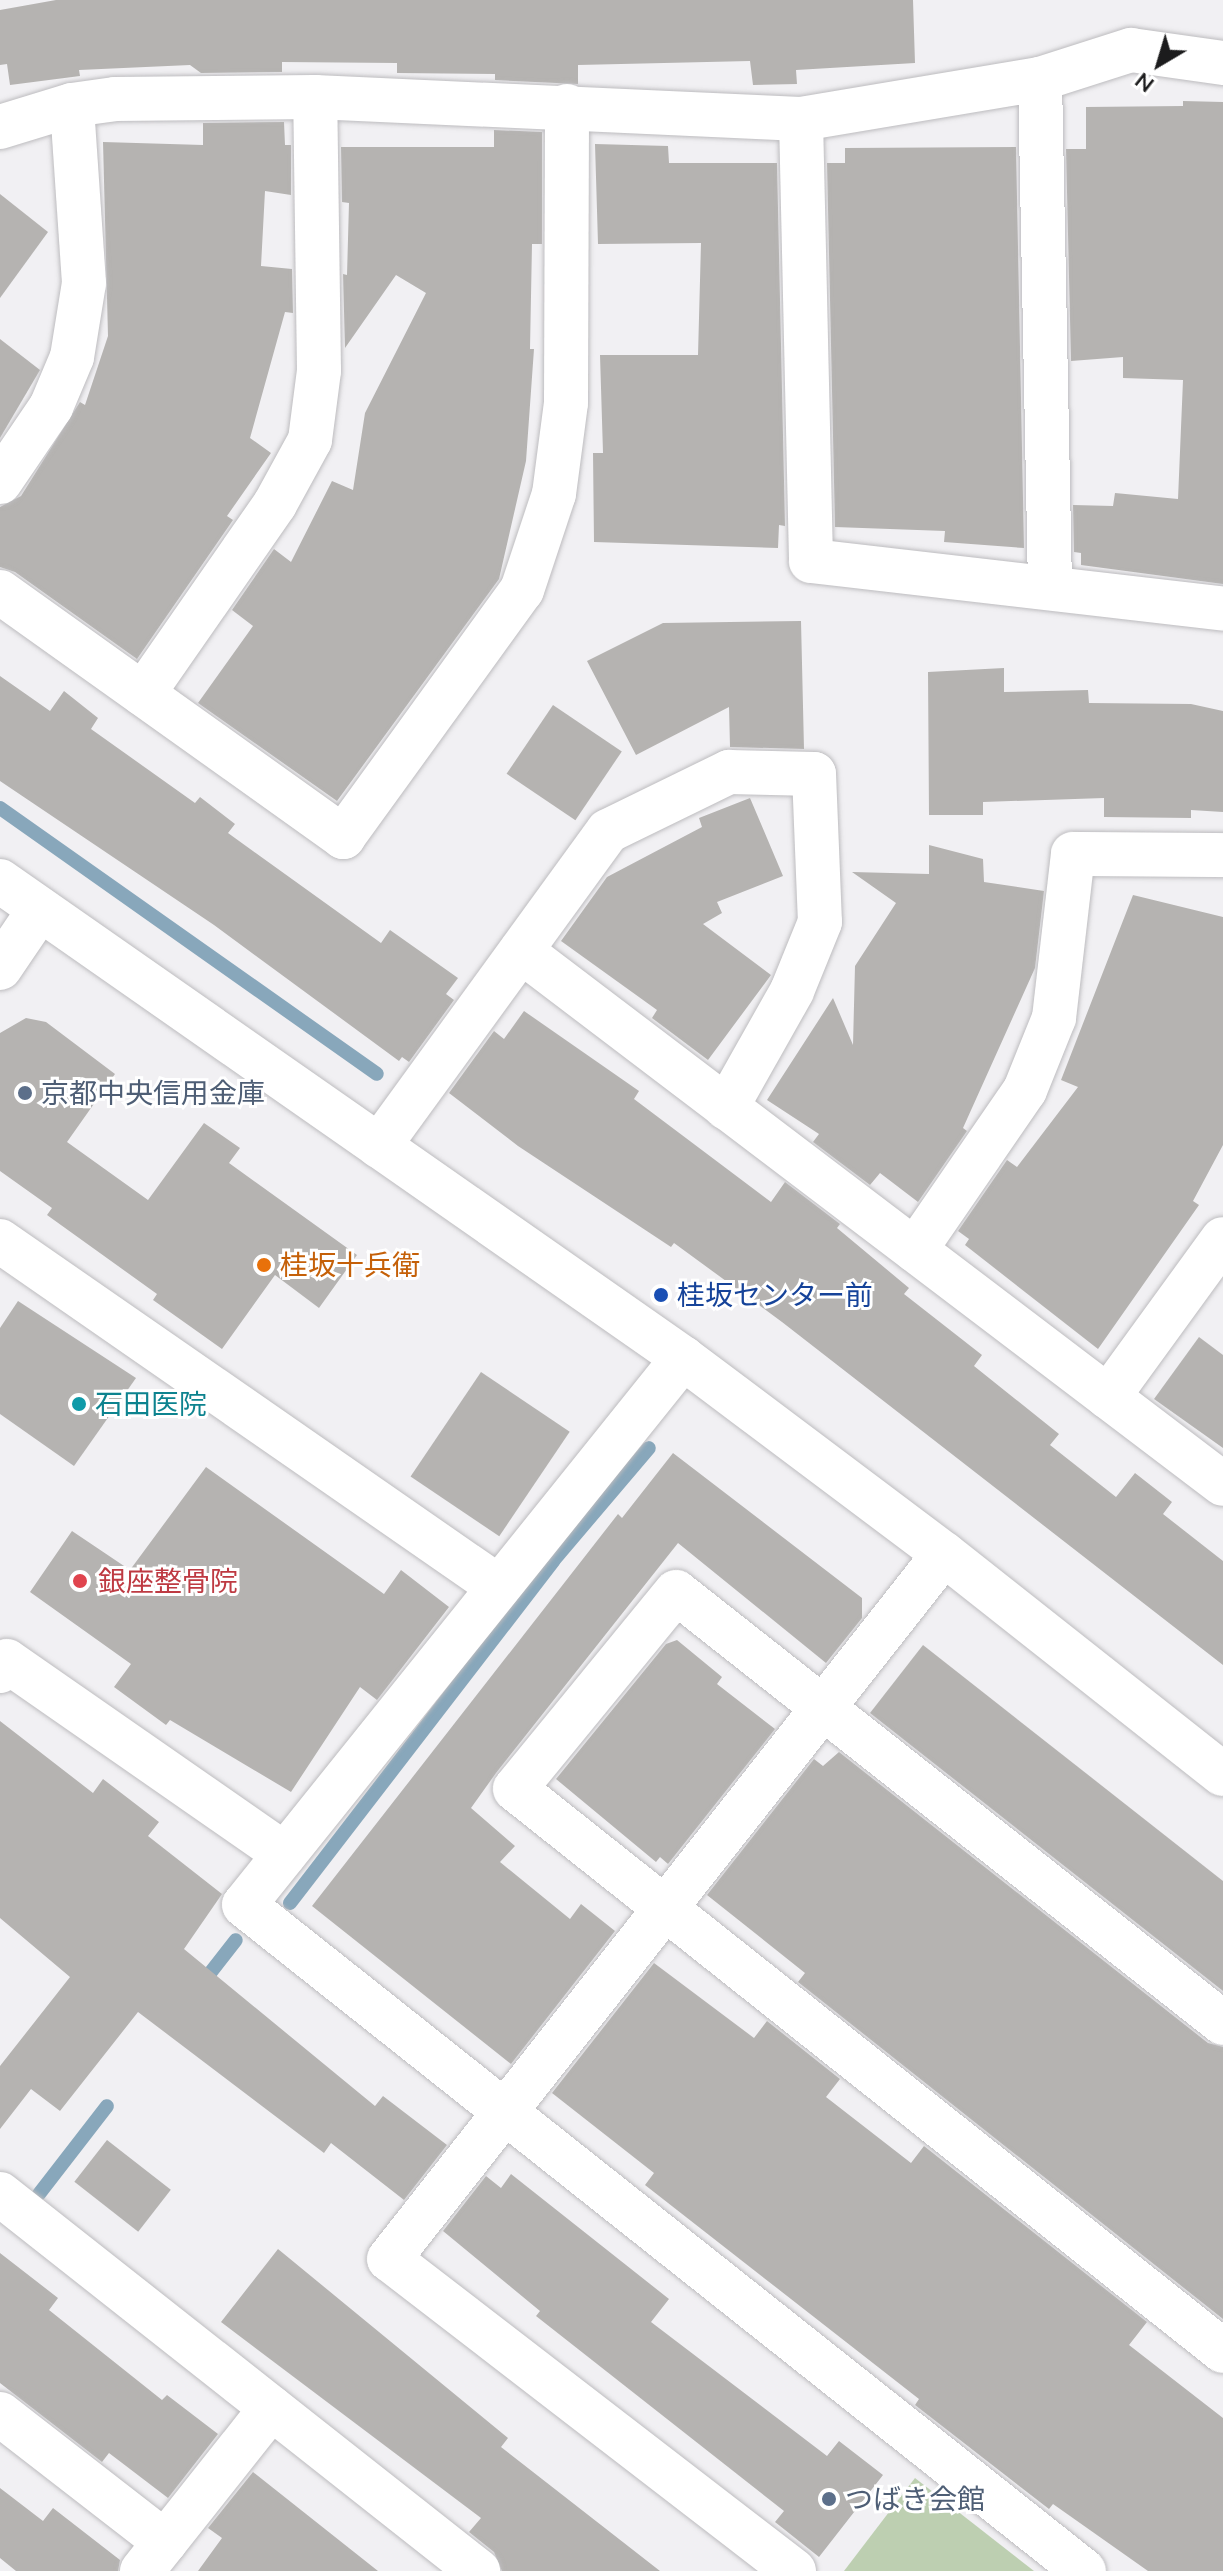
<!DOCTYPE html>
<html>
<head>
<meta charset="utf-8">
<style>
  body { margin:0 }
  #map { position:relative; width:1223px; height:2571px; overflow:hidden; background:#f1f0f3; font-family:Mulish,"Noto Sans JP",sans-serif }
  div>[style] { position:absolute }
  .green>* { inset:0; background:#bdcfb1 }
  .stream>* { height:14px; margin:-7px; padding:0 7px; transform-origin:7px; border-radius:7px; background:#88a7bb }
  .building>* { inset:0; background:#b5b3b1; transform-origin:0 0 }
  .roads { filter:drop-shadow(0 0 2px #bdbcbf) drop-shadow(0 0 2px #bdbcbf) }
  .minor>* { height:44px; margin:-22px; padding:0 22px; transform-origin:22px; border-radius:22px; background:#fff }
  .dots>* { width:22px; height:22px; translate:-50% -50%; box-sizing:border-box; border:4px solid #fff; border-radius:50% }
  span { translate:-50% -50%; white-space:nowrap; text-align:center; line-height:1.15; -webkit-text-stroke:6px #fff; paint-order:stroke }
  .service-label { font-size:28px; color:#4e5e75 }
  .left { translate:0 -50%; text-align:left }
  .food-label { font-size:28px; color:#c56008 }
  .transit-label { font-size:28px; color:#164399 }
  .culture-label { font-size:28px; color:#0d838f }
  .health-label { font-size:28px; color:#be3a42 }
  .north { position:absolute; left:1119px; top:24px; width:80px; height:80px; -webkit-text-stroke:6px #fff; paint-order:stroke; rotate:218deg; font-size:22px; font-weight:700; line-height:32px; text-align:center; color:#1c1c1d }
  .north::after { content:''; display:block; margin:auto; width:28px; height:36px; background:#1c1c1d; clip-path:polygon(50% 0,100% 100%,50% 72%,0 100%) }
</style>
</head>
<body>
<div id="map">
  <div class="green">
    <div style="clip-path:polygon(915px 2478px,1034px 2571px,844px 2571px)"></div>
  </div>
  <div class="stream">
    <div style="left:0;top:808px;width:461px;rotate:35.2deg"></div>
    <div style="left:290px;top:1903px;width:431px;rotate:-52.4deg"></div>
    <div style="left:553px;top:1561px;width:148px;rotate:-49.7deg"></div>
    <div style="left:200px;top:1986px;width:58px;rotate:-52deg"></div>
    <div style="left:39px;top:2194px;width:111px;rotate:-52.3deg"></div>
  </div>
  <div class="building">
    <div style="clip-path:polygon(56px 0,913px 0,915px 63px,796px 70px,797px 84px,753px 85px,750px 61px,578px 65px,578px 84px,495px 80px,495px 74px,397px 73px,397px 63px,282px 62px,282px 72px,201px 73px,190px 65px,79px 70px,80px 76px,10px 85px,7px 64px,0 65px,0 10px)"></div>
    <div style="clip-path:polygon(1183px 101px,1223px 102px,1223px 584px,1081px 565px,1081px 553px,1074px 552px,1073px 505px,1113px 506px,1115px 493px,1178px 499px,1183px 380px,1123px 378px,1123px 357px,1071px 361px,1066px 149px,1086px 149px,1086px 107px,1183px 106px)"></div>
    <div style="clip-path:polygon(284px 122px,285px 145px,291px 145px,291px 195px,265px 191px,261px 266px,292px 269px,293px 313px,285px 312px,250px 438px,271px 453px,227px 516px,233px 520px,137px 659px,15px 572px,0 567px,0 507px,21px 496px,80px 402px,85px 405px,108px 336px,103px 142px,203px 145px,203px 123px)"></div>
    <div style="clip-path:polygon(494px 130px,542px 132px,542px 244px,532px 244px,530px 349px,534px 349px,526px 461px,499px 579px,337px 801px,198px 703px,253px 626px,232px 610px,274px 549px,291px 562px,332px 481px,353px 490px,365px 413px,426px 293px,396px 275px,345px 348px,343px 274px,347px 275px,349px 203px,342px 202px,341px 147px,494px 147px)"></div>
    <div style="clip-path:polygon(595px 144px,668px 146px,669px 163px,777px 163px,785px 526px,779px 525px,778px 548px,594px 542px,593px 453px,603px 453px,600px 355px,698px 355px,701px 243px,598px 244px)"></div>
    <div style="clip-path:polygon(1016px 147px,1024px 548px,944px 542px,945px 531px,835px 527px,827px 163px,845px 163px,845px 148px)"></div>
    <div style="clip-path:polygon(0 194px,48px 232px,0 298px)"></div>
    <div style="clip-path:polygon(0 339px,40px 370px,0 438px)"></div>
    <div style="clip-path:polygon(801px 621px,804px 749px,730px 747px,729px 707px,636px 755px,587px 661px,663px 623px)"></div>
    <div style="clip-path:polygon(1004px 668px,1004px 692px,1088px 690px,1089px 703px,1191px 704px,1223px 711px,1223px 812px,1191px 810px,1191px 818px,1104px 817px,1104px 798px,983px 802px,983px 815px,929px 815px,928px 672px)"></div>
    <div style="clip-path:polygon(0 676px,50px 711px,64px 691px,98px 718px,91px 729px,195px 803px,200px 797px,235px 824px,228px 833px,381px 943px,390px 930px,458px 978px,446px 994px,454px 1000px,409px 1062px,402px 1057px,399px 1061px,214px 925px,0 781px)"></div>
    <div style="left:553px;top:705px;width:83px;height:83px;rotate:34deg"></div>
    <div style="clip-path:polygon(750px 798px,783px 876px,717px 902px,722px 913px,703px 924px,771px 975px,708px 1060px,652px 1018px,657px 1010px,561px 941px,607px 877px,702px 827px,699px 818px)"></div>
    <div style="clip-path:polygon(929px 845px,983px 859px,984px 882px,1044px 891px,1035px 968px,963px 1128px,967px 1131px,918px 1202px,880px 1173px,870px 1185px,813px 1142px,819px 1134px,767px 1100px,833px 998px,853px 1045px,855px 966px,896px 903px,852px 872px,929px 874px)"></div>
    <div style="clip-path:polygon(1133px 895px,1223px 917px,1223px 1145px,1193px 1201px,1199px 1205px,1098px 1349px,965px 1245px,969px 1239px,958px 1231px,1007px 1160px,1017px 1167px,1078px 1087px,1061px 1080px)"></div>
    <div style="clip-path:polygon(524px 1011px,639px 1091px,634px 1099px,771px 1202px,785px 1182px,840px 1224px,837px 1228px,909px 1288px,904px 1294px,982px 1355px,974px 1366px,1059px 1434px,1050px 1445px,1116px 1497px,1135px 1473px,1172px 1502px,1163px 1514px,1223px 1561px,1223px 1665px,782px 1322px,674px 1243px,671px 1247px,518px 1146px,449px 1093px,494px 1031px,504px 1039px)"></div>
    <div style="clip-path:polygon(26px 1018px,46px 1022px,115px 1074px,67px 1142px,148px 1200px,204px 1123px,240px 1148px,229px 1163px,357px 1255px,319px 1308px,275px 1275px,222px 1349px,153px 1300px,157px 1294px,47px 1215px,52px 1208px,0 1171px,0 1033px)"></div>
    <div style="clip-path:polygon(18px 1301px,136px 1378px,74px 1466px,0 1414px,0 1328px)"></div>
    <div style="clip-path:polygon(1199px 1337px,1223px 1355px,1223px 1448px,1154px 1399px)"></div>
    <div style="left:481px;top:1372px;width:107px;height:126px;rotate:34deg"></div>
    <div style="clip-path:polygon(673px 1453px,862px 1598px,862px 1618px,826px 1663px,678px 1543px,496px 1773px,471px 1808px,515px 1846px,500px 1862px,570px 1919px,581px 1904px,615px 1931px,511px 2064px,312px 1906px,618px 1514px,622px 1518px)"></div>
    <div style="clip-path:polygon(206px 1467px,384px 1594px,401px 1570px,449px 1607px,377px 1700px,360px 1687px,291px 1792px,170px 1720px,166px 1725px,114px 1687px,131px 1664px,30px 1592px,72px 1531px,130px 1570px)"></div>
    <div style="clip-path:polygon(677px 1640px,722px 1677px,717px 1684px,775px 1729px,668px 1864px,660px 1857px,656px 1862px,556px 1779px,666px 1644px)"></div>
    <div style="clip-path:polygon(923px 1645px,1223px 1881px,1223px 1991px,870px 1713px)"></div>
    <div style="clip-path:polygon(0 1721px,93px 1793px,103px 1779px,159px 1822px,148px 1836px,222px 1894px,184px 1949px,375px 2106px,383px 2096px,447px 2145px,404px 2200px,331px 2143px,324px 2153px,138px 2012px,60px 2111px,31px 2089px,0 2129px,0 2066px,70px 1977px,0 1918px)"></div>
    <div style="clip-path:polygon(839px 1752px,1208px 2043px,1223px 2047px,1223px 2319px,798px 1982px,805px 1973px,707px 1895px,814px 1759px,823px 1766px)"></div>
    <div style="clip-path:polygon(654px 1963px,754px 2038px,767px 2021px,840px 2079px,826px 2097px,911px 2163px,924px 2146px,1147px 2322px,1129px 2345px,1223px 2418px,1223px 2571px,1148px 2571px,1053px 2504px,1049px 2509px,915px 2405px,919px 2399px,645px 2185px,654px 2173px,552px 2093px)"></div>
    <div style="left:107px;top:2140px;width:81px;height:53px;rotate:38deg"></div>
    <div style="clip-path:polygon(511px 2174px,669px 2299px,651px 2322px,827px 2456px,839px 2441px,883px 2475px,819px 2557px,775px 2522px,784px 2511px,536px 2316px,540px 2311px,443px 2231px,486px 2176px,501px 2188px)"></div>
    <div style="clip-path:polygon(278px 2249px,508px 2438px,501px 2447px,660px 2571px,502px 2571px,494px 2552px,469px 2532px,481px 2518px,221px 2322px)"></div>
    <div style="clip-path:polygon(0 2253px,58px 2298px,49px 2310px,162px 2400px,167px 2395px,218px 2434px,168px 2498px,109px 2453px,102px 2462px,0 2383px)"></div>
    <div style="clip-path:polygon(253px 2472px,378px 2571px,198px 2571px,222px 2538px,208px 2528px)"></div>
    <div style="clip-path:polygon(0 2488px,43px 2521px,53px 2508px,120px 2560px,118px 2571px,16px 2571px,0 2558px)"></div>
  </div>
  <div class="roads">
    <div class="minor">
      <div style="left:1040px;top:79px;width:506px;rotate:88.87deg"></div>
      <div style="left:801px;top:119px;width:442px;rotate:88.7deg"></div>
      <div style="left:811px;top:561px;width:415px;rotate:6.6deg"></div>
      <div style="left:0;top:127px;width:75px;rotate:-17deg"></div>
      <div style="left:72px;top:105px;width:43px;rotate:-7.9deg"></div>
      <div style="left:115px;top:99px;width:200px;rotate:-0.6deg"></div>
      <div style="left:315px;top:97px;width:486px;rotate:2.6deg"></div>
      <div style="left:801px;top:119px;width:242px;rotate:-9.5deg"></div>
      <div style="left:1040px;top:79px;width:96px;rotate:-17.7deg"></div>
      <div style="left:1131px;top:50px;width:93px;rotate:8deg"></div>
      <div style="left:0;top:482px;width:91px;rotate:-55.8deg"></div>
      <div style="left:51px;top:407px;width:54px;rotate:-67.2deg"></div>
      <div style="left:72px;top:357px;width:75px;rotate:-80.8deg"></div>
      <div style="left:84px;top:283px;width:178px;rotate:-93.9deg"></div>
      <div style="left:0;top:592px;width:422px;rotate:35.5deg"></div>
      <div style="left:343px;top:837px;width:305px;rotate:-54.1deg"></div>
      <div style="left:522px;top:590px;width:101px;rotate:-71.6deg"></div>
      <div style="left:554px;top:494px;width:92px;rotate:-82.5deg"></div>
      <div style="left:566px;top:403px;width:297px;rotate:-89.8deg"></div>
      <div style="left:143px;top:694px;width:231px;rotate:-55.2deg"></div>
      <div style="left:275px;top:504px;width:73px;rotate:-61.3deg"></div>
      <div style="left:310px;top:440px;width:70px;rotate:-82.6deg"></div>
      <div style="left:319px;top:371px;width:274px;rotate:-90.8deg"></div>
      <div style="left:0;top:881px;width:833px;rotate:34.93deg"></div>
      <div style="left:683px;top:1358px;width:326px;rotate:36.9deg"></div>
      <div style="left:944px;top:1554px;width:355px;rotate:38.3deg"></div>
      <div style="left:521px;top:951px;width:881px;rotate:37.21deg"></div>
      <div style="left:0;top:968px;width:71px;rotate:-55.9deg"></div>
      <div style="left:379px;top:1146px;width:389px;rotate:-54deg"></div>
      <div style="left:608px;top:831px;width:135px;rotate:-26deg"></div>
      <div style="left:729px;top:772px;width:85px;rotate:1.3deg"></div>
      <div style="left:814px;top:774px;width:148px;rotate:87.7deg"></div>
      <div style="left:820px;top:922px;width:74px;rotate:112.1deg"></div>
      <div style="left:792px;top:991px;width:134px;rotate:119.4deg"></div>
      <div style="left:0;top:1241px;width:607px;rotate:34.74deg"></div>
      <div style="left:915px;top:1250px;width:194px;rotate:-55.5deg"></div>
      <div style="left:1025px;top:1090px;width:78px;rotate:-68.1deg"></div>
      <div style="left:1054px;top:1018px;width:165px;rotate:-83.4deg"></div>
      <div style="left:1073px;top:854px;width:150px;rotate:0.4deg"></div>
      <div style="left:683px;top:1358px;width:701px;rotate:128.75deg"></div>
      <div style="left:244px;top:1905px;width:1072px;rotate:38.41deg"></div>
      <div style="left:1108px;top:1397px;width:195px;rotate:-54deg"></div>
      <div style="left:0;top:1671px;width:12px;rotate:-55deg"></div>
      <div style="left:7px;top:1661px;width:338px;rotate:34.8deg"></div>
      <div style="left:1223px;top:2023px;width:696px;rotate:-141.76deg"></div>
      <div style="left:676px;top:1592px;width:254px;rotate:129.3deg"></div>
      <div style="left:515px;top:1789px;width:904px;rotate:38.44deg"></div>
      <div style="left:0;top:2194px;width:609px;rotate:38.26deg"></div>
      <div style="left:0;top:2414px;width:209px;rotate:37.8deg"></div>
      <div style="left:142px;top:2571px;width:208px;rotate:-51.6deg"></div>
      <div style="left:794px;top:2571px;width:511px;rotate:-142.39deg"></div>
      <div style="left:389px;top:2259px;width:897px;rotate:-51.79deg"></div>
    </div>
  </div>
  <div class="dots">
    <div style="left:25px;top:1093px;background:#5c6f8a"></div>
    <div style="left:264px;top:1265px;background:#e8710a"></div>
    <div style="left:661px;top:1295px;background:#1a4fb4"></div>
    <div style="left:79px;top:1404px;background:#0f9aa8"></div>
    <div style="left:80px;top:1581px;background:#e0444e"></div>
    <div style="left:829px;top:2499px;background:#5c6f8a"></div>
  </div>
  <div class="service-label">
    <span class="left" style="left:41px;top:1093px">京都中央信用金庫</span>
    <span class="left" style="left:845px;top:2499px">つばき会館</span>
  </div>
  <div class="food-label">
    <span class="left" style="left:280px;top:1265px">桂坂十兵衛</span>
  </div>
  <div class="transit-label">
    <span class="left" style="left:677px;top:1295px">桂坂センター前</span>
  </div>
  <div class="culture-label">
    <span class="left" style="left:95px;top:1404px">石田医院</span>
  </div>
  <div class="health-label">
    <span class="left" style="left:98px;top:1581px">銀座整骨院</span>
  </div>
  <div class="north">N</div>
</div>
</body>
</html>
